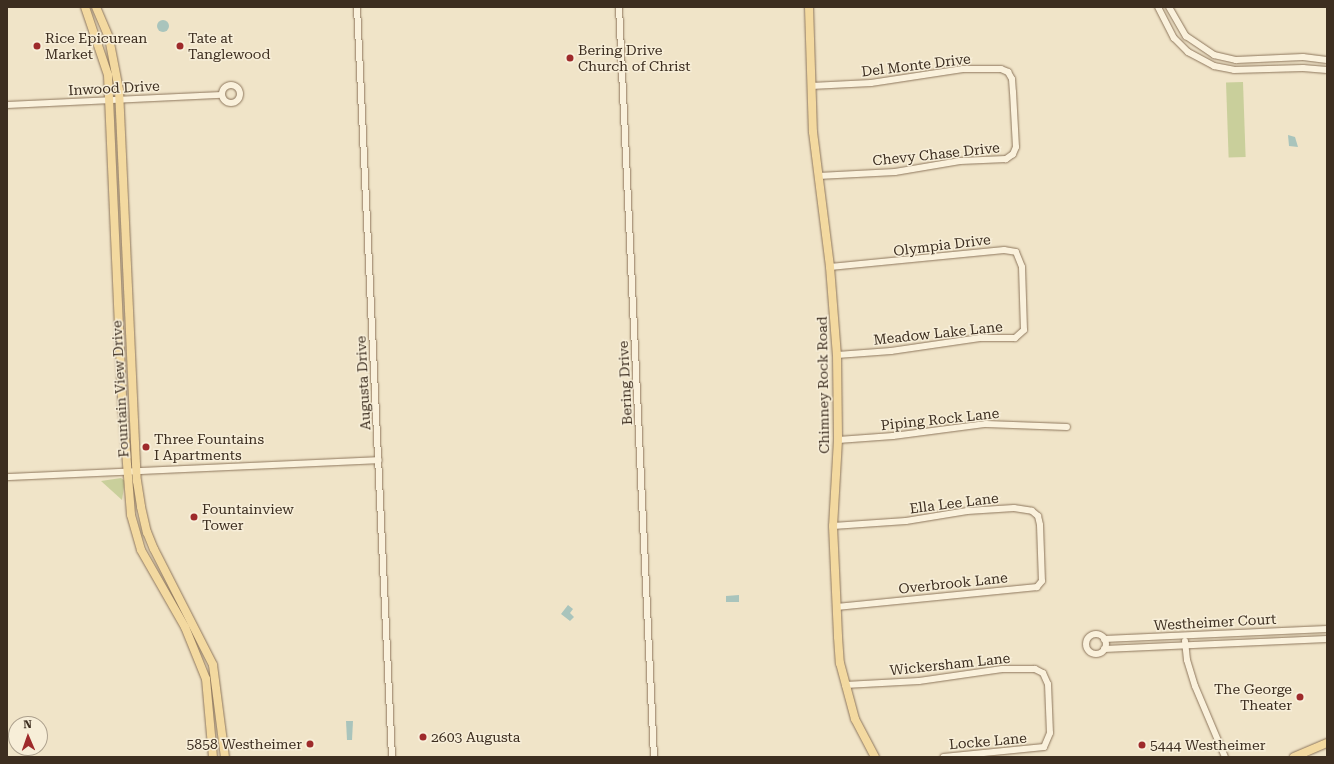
<!DOCTYPE html>
<html>
<head>
<meta charset="utf-8">
<style>
  body { margin:0 }
  #map { position:relative; width:1334px; height:764px; overflow:hidden; background:#f0e4c8; font-family:"Roboto Serif",serif }
  div>[style] { position:absolute }
  .green>* { inset:0; background:#c9cf9b; transform-origin:0 0 }
  .water>* { inset:0; background:#a9c4bc }
  .round { border-radius:50% }
  .roads { filter:drop-shadow(0 0 1px #8d765c) drop-shadow(0 0 1px #8d765c) }
  .minor>* { height:6px; margin:-3px; padding:0 3px; transform-origin:3px; border-radius:3px; background:#faf1dc }
  .minor>.ring { margin:-3px; padding:0; box-sizing:content-box; background:none; border:6px solid #faf1dc; border-radius:50% }
  .major>* { height:8px; margin:-4px; padding:0 4px; transform-origin:4px; border-radius:4px; background:#f3d9a0 }
  .dots>* { width:11px; height:11px; translate:-50% -50%; box-sizing:border-box; border:2px solid #f7eed8; border-radius:50% }
  span { translate:-50% -50%; white-space:nowrap; text-align:center; line-height:1.15; -webkit-text-stroke:3px #f7eed8; paint-order:stroke }
  .poi-label { font-size:14px; color:#3d2e20 }
  .left { translate:0 -50%; text-align:left }
  .right { translate:-100% -50%; text-align:right }
  .street-label { font-size:14px; color:#3d2e20 }
  .frame { position:absolute; inset:0; border:8px solid #3d2e20; pointer-events:none }
  .north { position:absolute; left:8px; top:716px; width:40px; height:40px; box-sizing:border-box; background:#f7eed8; border:1px solid #ada18e; border-radius:50%; rotate:358deg; font-size:11px; font-weight:700; line-height:16px; text-align:center; color:#3d2e20 }
  .north::after { content:''; display:block; margin:auto; width:14px; height:18px; background:#9e2a2b; clip-path:polygon(50% 0,100% 100%,50% 72%,0 100%) }
</style>
</head>
<body>
<div id="map">
  <div class="green">
    <div style="left:1243px;top:82px;width:75px;height:17px;rotate:88deg"></div>
    <div style="clip-path:polygon(121px 478px,125px 481px,122px 500px,101px 481px)"></div>
  </div>
  <div class="water">
    <div class="round" style="left:157px;top:20px;width:12px;height:12px"></div>
    <div style="clip-path:polygon(1288px 135px,1295px 137px,1298px 147px,1289px 146px)"></div>
    <div style="clip-path:polygon(739px 595px,739px 602px,726px 602px,726px 596px)"></div>
    <div style="clip-path:polygon(568px 605px,573px 609px,570px 613px,574px 617px,570px 621px,561px 614px)"></div>
    <div style="clip-path:polygon(346px 721px,353px 721px,352px 740px,347px 740px)"></div>
  </div>
  <div class="roads">
    <div class="minor">
      <div style="left:357px;top:7px;width:751px;rotate:87.33deg"></div>
      <div style="left:619px;top:7px;width:751px;rotate:87.33deg"></div>
      <div style="left:1158px;top:7px;width:35px;rotate:63deg"></div>
      <div style="left:1174px;top:38px;width:20px;rotate:45deg"></div>
      <div style="left:1188px;top:52px;width:30px;rotate:28deg"></div>
      <div style="left:1214px;top:66px;width:20px;rotate:11deg"></div>
      <div style="left:1234px;top:70px;width:69px;rotate:-1.7deg"></div>
      <div style="left:1303px;top:68px;width:24px;rotate:5deg"></div>
      <div style="left:1169px;top:7px;width:34px;rotate:60deg"></div>
      <div style="left:1186px;top:36px;width:34px;rotate:34deg"></div>
      <div style="left:1214px;top:55px;width:23px;rotate:13deg"></div>
      <div style="left:1236px;top:60px;width:67px;rotate:-2.6deg"></div>
      <div style="left:1303px;top:57px;width:24px;rotate:7deg"></div>
      <div class="ring" style="left:222px;top:85px;width:12px;height:12px"></div>
      <div style="left:811px;top:86px;width:60px;rotate:-2.9deg"></div>
      <div style="left:871px;top:83px;width:93px;rotate:-8.7deg"></div>
      <div style="left:963px;top:69px;width:38px"></div>
      <div style="left:1001px;top:69px;width:8px;rotate:23deg"></div>
      <div style="left:1008px;top:72px;width:8px;rotate:60deg"></div>
      <div style="left:1012px;top:79px;width:13px;rotate:86deg"></div>
      <div style="left:1013px;top:92px;width:55px;rotate:86.9deg"></div>
      <div style="left:1016px;top:147px;width:8px;rotate:113deg"></div>
      <div style="left:1013px;top:154px;width:9px;rotate:144deg"></div>
      <div style="left:1006px;top:159px;width:46px;rotate:177.5deg"></div>
      <div style="left:960px;top:161px;width:66px;rotate:170.4deg"></div>
      <div style="left:895px;top:172px;width:77px;rotate:177deg"></div>
      <div style="left:7px;top:105px;width:215px;rotate:-2.7deg"></div>
      <div style="left:830px;top:267px;width:175px;rotate:-5.6deg"></div>
      <div style="left:1004px;top:250px;width:12px;rotate:9deg"></div>
      <div style="left:1016px;top:252px;width:16px;rotate:68deg"></div>
      <div style="left:1022px;top:267px;width:63px;rotate:88.2deg"></div>
      <div style="left:1024px;top:330px;width:12px;rotate:138deg"></div>
      <div style="left:1015px;top:338px;width:35px;rotate:180deg"></div>
      <div style="left:980px;top:338px;width:90px;rotate:171.7deg"></div>
      <div style="left:891px;top:351px;width:54px;rotate:175.8deg"></div>
      <div style="left:838px;top:440px;width:55px;rotate:-4.2deg"></div>
      <div style="left:893px;top:436px;width:94px;rotate:-7.4deg"></div>
      <div style="left:986px;top:424px;width:81px;rotate:2.1deg"></div>
      <div style="left:7px;top:477px;width:372px;rotate:-2.6deg"></div>
      <div style="left:833px;top:526px;width:73px;rotate:-3.9deg"></div>
      <div style="left:906px;top:521px;width:62px;rotate:-9.3deg"></div>
      <div style="left:967px;top:511px;width:47px;rotate:-3.7deg"></div>
      <div style="left:1014px;top:508px;width:18px;rotate:9deg"></div>
      <div style="left:1032px;top:511px;width:8px;rotate:40deg"></div>
      <div style="left:1038px;top:516px;width:9px;rotate:77deg"></div>
      <div style="left:1040px;top:525px;width:56px;rotate:88deg"></div>
      <div style="left:1042px;top:581px;width:8px;rotate:130deg"></div>
      <div style="left:1037px;top:587px;width:201px;rotate:174.3deg"></div>
      <div class="ring" style="left:1086px;top:634px;width:14px;height:14px"></div>
      <div style="left:1104px;top:639px;width:223px;rotate:-2.6deg"></div>
      <div style="left:1185px;top:641px;width:19px;rotate:84deg"></div>
      <div style="left:1187px;top:660px;width:27px;rotate:73deg"></div>
      <div style="left:1195px;top:686px;width:77px;rotate:67.1deg"></div>
      <div style="left:1104px;top:649px;width:223px;rotate:-2.6deg"></div>
      <div style="left:845px;top:685px;width:74px;rotate:-3.1deg"></div>
      <div style="left:919px;top:681px;width:84px;rotate:-8.2deg"></div>
      <div style="left:1002px;top:669px;width:33px"></div>
      <div style="left:1035px;top:669px;width:9px;rotate:27deg"></div>
      <div style="left:1043px;top:673px;width:12px;rotate:66deg"></div>
      <div style="left:1048px;top:684px;width:49px;rotate:87.7deg"></div>
      <div style="left:1050px;top:733px;width:15px;rotate:113deg"></div>
      <div style="left:1044px;top:747px;width:101px;rotate:174.3deg"></div>
    </div>
    <div class="major">
      <div style="left:85px;top:7px;width:72px;rotate:71.3deg"></div>
      <div style="left:108px;top:75px;width:338px;rotate:87.5deg"></div>
      <div style="left:123px;top:413px;width:102px;rotate:85.5deg"></div>
      <div style="left:131px;top:515px;width:36px;rotate:74deg"></div>
      <div style="left:141px;top:550px;width:89px;rotate:60.3deg"></div>
      <div style="left:185px;top:627px;width:56px;rotate:68deg"></div>
      <div style="left:206px;top:679px;width:78px;rotate:84.9deg"></div>
      <div style="left:96px;top:7px;width:34px;rotate:67deg"></div>
      <div style="left:109px;top:38px;width:53px;rotate:79.1deg"></div>
      <div style="left:119px;top:90px;width:391px;rotate:87.4deg"></div>
      <div style="left:137px;top:481px;width:26px;rotate:81deg"></div>
      <div style="left:141px;top:507px;width:26px;rotate:77deg"></div>
      <div style="left:147px;top:532px;width:18px;rotate:68deg"></div>
      <div style="left:154px;top:549px;width:130px;rotate:63deg"></div>
      <div style="left:213px;top:665px;width:93px;rotate:82.6deg"></div>
      <div style="left:809px;top:7px;width:125px;rotate:88.2deg"></div>
      <div style="left:813px;top:132px;width:136px;rotate:82.8deg"></div>
      <div style="left:830px;top:267px;width:88px;rotate:85.5deg"></div>
      <div style="left:837px;top:355px;width:85px;rotate:89.3deg"></div>
      <div style="left:838px;top:440px;width:86px;rotate:93.3deg"></div>
      <div style="left:833px;top:526px;width:111px;rotate:87.4deg"></div>
      <div style="left:838px;top:637px;width:26px;rotate:86deg"></div>
      <div style="left:840px;top:663px;width:58px;rotate:75deg"></div>
      <div style="left:855px;top:719px;width:43px;rotate:62.2deg"></div>
      <div style="left:1294px;top:757px;width:36px;rotate:-23deg"></div>
    </div>
  </div>
  <div class="dots">
    <div style="left:37px;top:46px;background:#9e2a2b"></div>
    <div style="left:180px;top:46px;background:#9e2a2b"></div>
    <div style="left:570px;top:58px;background:#9e2a2b"></div>
    <div style="left:146px;top:447px;background:#9e2a2b"></div>
    <div style="left:194px;top:517px;background:#9e2a2b"></div>
    <div style="left:1300px;top:697px;background:#9e2a2b"></div>
    <div style="left:423px;top:737px;background:#9e2a2b"></div>
    <div style="left:310px;top:744px;background:#9e2a2b"></div>
    <div style="left:1142px;top:745px;background:#9e2a2b"></div>
  </div>
  <div class="poi-label">
    <span class="left" style="left:45px;top:46px">Rice Epicurean<br>Market</span>
    <span class="left" style="left:188px;top:46px">Tate at<br>Tanglewood</span>
    <span class="left" style="left:578px;top:58px">Bering Drive<br>Church of Christ</span>
    <span class="left" style="left:154px;top:447px">Three Fountains<br>I Apartments</span>
    <span class="left" style="left:202px;top:517px">Fountainview<br>Tower</span>
    <span class="right" style="left:1292px;top:697px">The George<br>Theater</span>
    <span class="left" style="left:431px;top:737px">2603 Augusta</span>
    <span class="right" style="left:302px;top:744px">5858 Westheimer</span>
    <span class="left" style="left:1150px;top:745px">5444 Westheimer</span>
  </div>
  <div class="street-label">
    <span style="left:916px;top:65px;rotate:-7deg">Del Monte Drive</span>
    <span style="left:114px;top:88px;rotate:-3deg">Inwood Drive</span>
    <span style="left:936px;top:154px;rotate:-6deg">Chevy Chase Drive</span>
    <span style="left:942px;top:245px;rotate:-7deg">Olympia Drive</span>
    <span style="left:938px;top:333px;rotate:-6deg">Meadow Lake Lane</span>
    <span style="left:363px;top:383px;rotate:-93deg">Augusta Drive</span>
    <span style="left:625px;top:383px;rotate:-93deg">Bering Drive</span>
    <span style="left:823px;top:385px;rotate:-91deg">Chimney Rock Road</span>
    <span style="left:120px;top:389px;rotate:-93deg">Fountain View Drive</span>
    <span style="left:940px;top:419px;rotate:-6deg">Piping Rock Lane</span>
    <span style="left:954px;top:503px;rotate:-7deg">Ella Lee Lane</span>
    <span style="left:953px;top:583px;rotate:-6deg">Overbrook Lane</span>
    <span style="left:1215px;top:622px;rotate:-3deg">Westheimer Court</span>
    <span style="left:950px;top:664px;rotate:-6deg">Wickersham Lane</span>
    <span style="left:988px;top:741px;rotate:-5deg">Locke Lane</span>
  </div>
  <div class="frame"></div>
  <div class="north">N</div>
</div>
</body>
</html>
